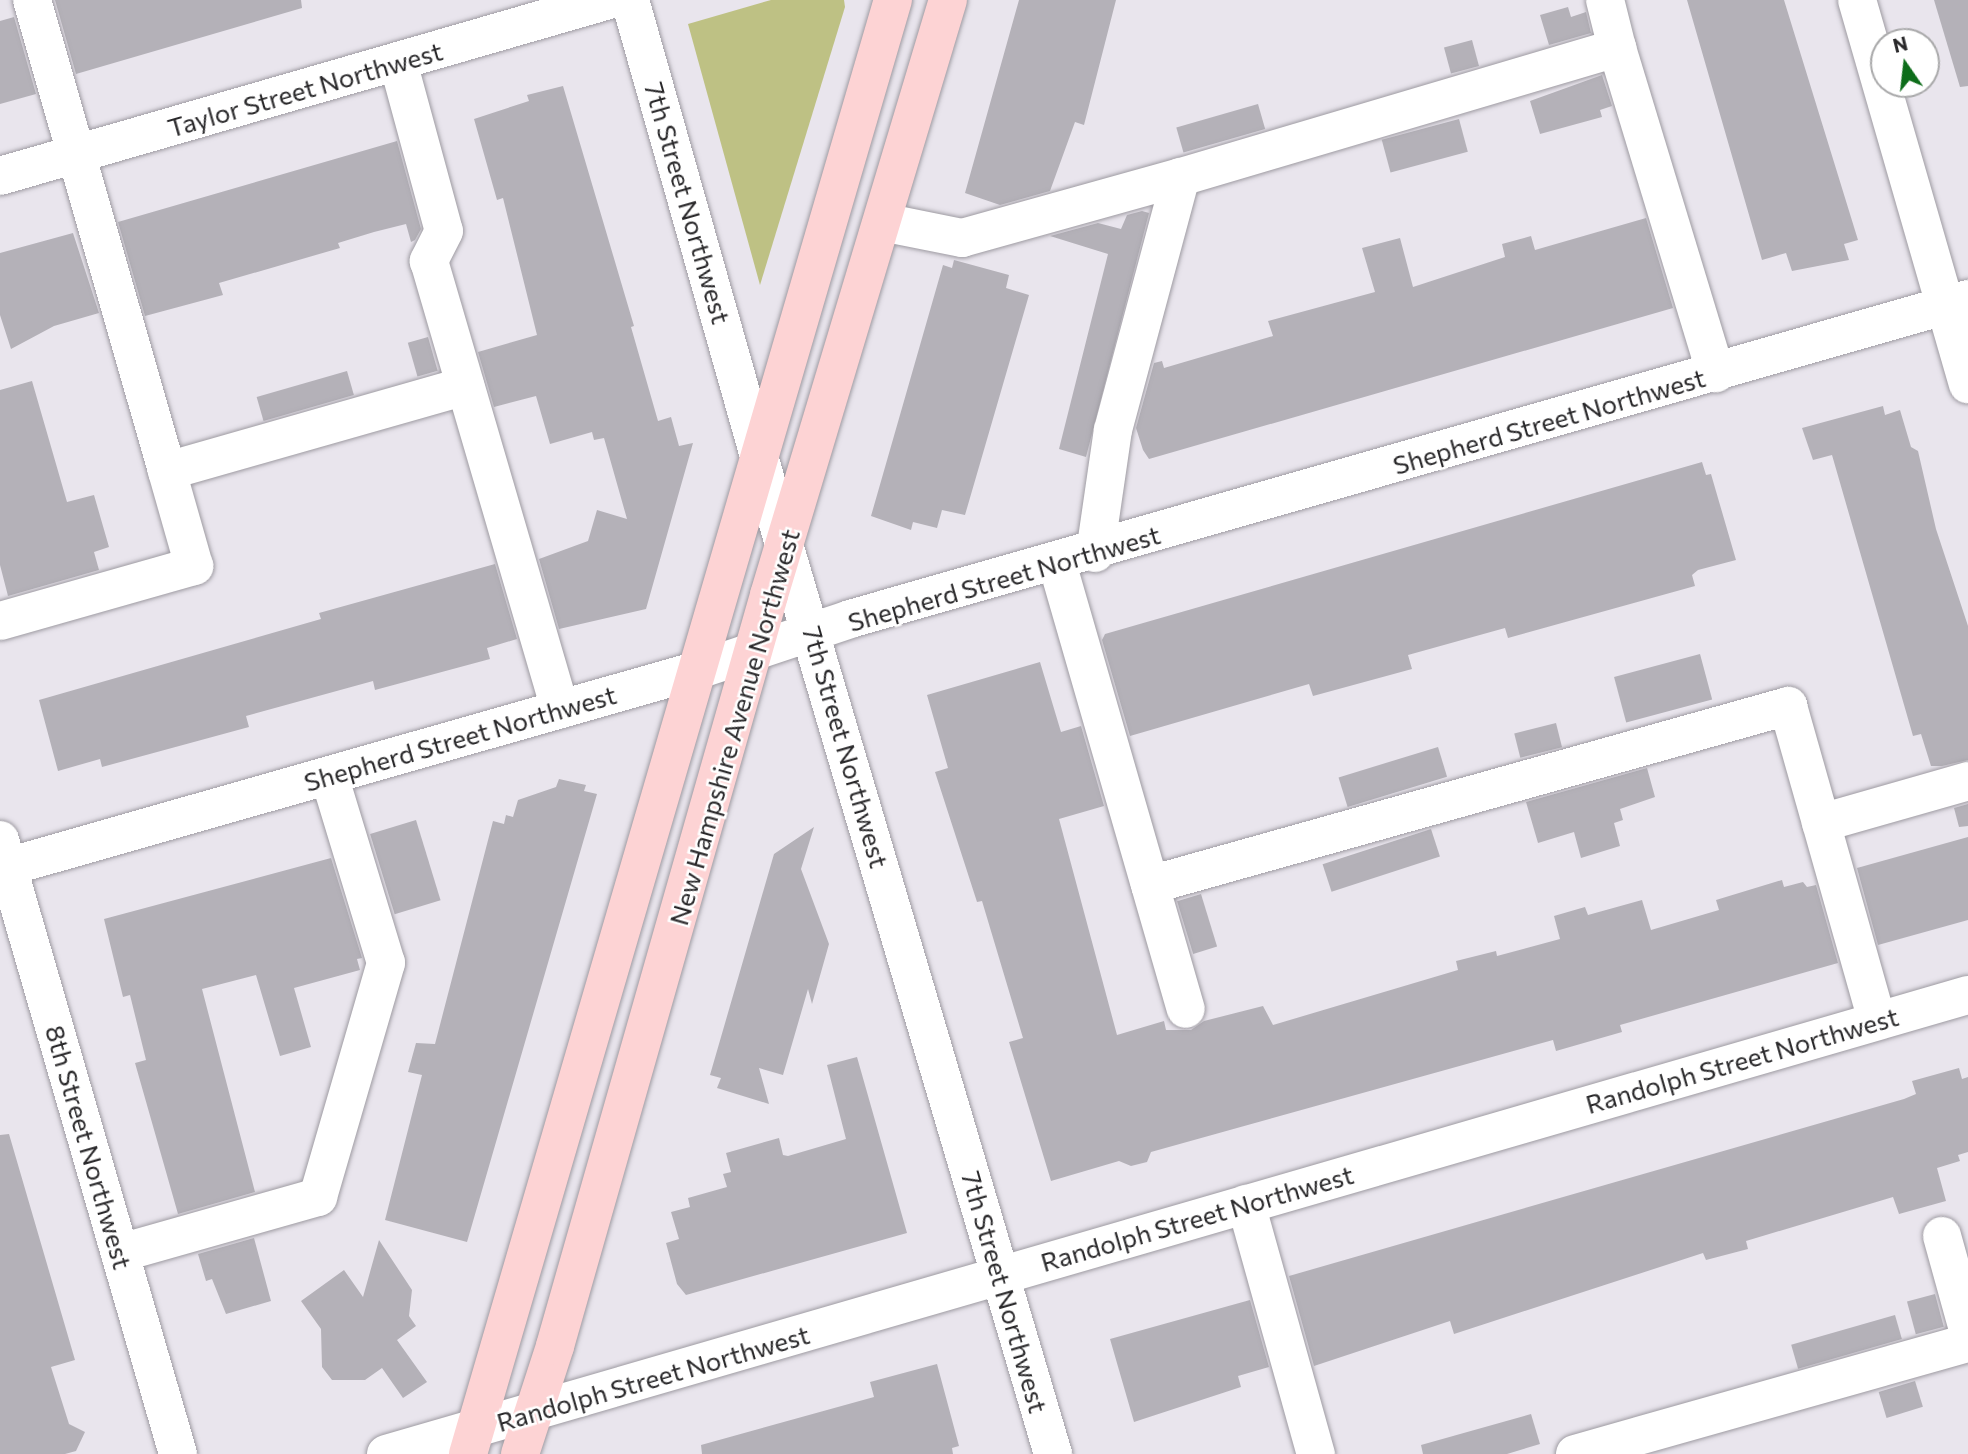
<!DOCTYPE html>
<html>
<head>
<meta charset="utf-8">
<style>
  body { margin:0 }
  #map { position:relative; width:1968px; height:1454px; overflow:hidden; background:#e9e5ed; font-family:Commissioner,sans-serif }
  div>[style] { position:absolute }
  .green>* { inset:0; background:#bec184 }
  .building>* { inset:0; background:#b4b1b8; transform-origin:0 0 }
  .roads { filter:drop-shadow(0 0 2px #9e9ba2) drop-shadow(0 0 2px #9e9ba2) }
  .minor>* { height:38px; margin:-19px; padding:0 19px; transform-origin:19px; border-radius:19px; background:#fff }
  .major>* { height:38px; margin:-19px; padding:0 19px; transform-origin:19px; border-radius:19px; background:#fdd3d4 }
  span { translate:-50% -50%; white-space:nowrap; text-align:center; line-height:1.15; -webkit-text-stroke:5px #fff; paint-order:stroke }
  .street-label { font-size:26px; color:#29282a }
  .north { position:absolute; left:1870px; top:28px; width:70px; height:70px; box-sizing:border-box; background:#fff; border:2px solid #a9a9aa; border-radius:50%; rotate:346deg; font-size:19px; font-weight:700; line-height:28px; text-align:center; color:#29282a }
  .north::after { content:''; display:block; margin:auto; width:24px; height:32px; background:#0d6d1a; clip-path:polygon(50% 0,100% 100%,50% 72%,0 100%) }
</style>
</head>
<body>
<div id="map">
  <div class="green">
    <div style="clip-path:polygon(771px 0,844px 0,845px 7px,760px 285px,688px 24px)"></div>
  </div>
  <div class="building">
    <div style="clip-path:polygon(55px 0,301px 0,302px 8px,76px 74px)"></div>
    <div style="clip-path:polygon(1019px 0,1116px 0,1084px 125px,1075px 122px,1050px 191px,1000px 205px,965px 193px)"></div>
    <div style="clip-path:polygon(1687px 0,1784px 0,1858px 240px,1844px 244px,1849px 260px,1792px 271px,1786px 253px,1762px 260px)"></div>
    <div style="clip-path:polygon(1934px 0,1968px 0,1968px 86px,1960px 87px)"></div>
    <div style="clip-path:polygon(1568px 7px,1571px 17px,1586px 12px,1591px 33px,1549px 45px,1540px 15px)"></div>
    <div style="clip-path:polygon(14px 17px,36px 94px,0 104px,0 21px)"></div>
    <div style="left:1472px;top:40px;width:27px;height:29px;rotate:75deg"></div>
    <div style="clip-path:polygon(1602px 75px,1612px 106px,1600px 110px,1602px 117px,1540px 134px,1530px 101px)"></div>
    <div style="clip-path:polygon(563px 86px,634px 326px,631px 327px,658px 421px,671px 417px,679px 446px,693px 443px,646px 609px,559px 629px,539px 559px,588px 541px,597px 510px,627px 519px,604px 438px,594px 440px,592px 432px,550px 444px,536px 396px,494px 407px,478px 352px,537px 335px,503px 198px,497px 200px,474px 119px,529px 101px,527px 95px)"></div>
    <div style="left:1258px;top:104px;width:26px;height:85px;rotate:74deg"></div>
    <div style="left:1459px;top:119px;width:34px;height:80px;rotate:75deg"></div>
    <div style="clip-path:polygon(397px 141px,421px 229px,415px 240px,411px 242px,406px 224px,374px 232px,338px 243px,340px 248px,219px 283px,223px 295px,145px 316px,118px 222px)"></div>
    <div style="clip-path:polygon(1142px 211px,1149px 213px,1086px 457px,1059px 449px,1108px 254px,1050px 236px,1098px 223px,1121px 229px,1127px 215px)"></div>
    <div style="clip-path:polygon(1646px 218px,1673px 308px,1149px 459px,1143px 450px,1136px 428px,1154px 363px,1162px 361px,1164px 368px,1273px 336px,1268px 321px,1375px 292px,1362px 248px,1400px 238px,1413px 287px,1505px 257px,1502px 244px,1531px 236px,1535px 250px)"></div>
    <div style="clip-path:polygon(73px 233px,99px 313px,54px 326px,11px 349px,0 315px,0 253px)"></div>
    <div style="clip-path:polygon(954px 260px,1009px 275px,1006px 288px,1029px 295px,965px 515px,942px 510px,937px 528px,913px 522px,911px 530px,871px 516px,943px 265px,952px 268px)"></div>
    <div style="left:428px;top:337px;width:35px;height:21px;rotate:74deg"></div>
    <div style="left:347px;top:371px;width:25px;height:94px;rotate:74deg"></div>
    <div style="clip-path:polygon(32px 381px,67px 502px,94px 495px,109px 547px,94px 552px,99px 570px,8px 596px,0 565px,0 390px)"></div>
    <div style="clip-path:polygon(1883px 406px,1885px 415px,1900px 410px,1911px 447px,1918px 451px,1936px 529px,1968px 626px,1968px 760px,1942px 766px,1931px 766px,1921px 734px,1913px 736px,1832px 455px,1813px 460px,1802px 428px)"></div>
    <div style="clip-path:polygon(1702px 462px,1706px 475px,1711px 474px,1736px 560px,1698px 570px,1692px 575px,1695px 586px,1508px 638px,1505px 628px,1408px 655px,1412px 669px,1313px 696px,1309px 684px,1130px 736px,1102px 640px,1105px 634px)"></div>
    <div style="clip-path:polygon(495px 564px,517px 639px,487px 648px,490px 659px,375px 690px,373px 681px,246px 716px,249px 727px,102px 767px,100px 759px,58px 771px,39px 700px,321px 619px,319px 613px)"></div>
    <div style="left:1700px;top:654px;width:47px;height:89px;rotate:75deg"></div>
    <div style="clip-path:polygon(1040px 662px,1061px 732px,1081px 726px,1104px 806px,1059px 819px,1117px 1035px,1164px 1021px,1166px 1030px,1191px 1030px,1204px 1021px,1263px 1006px,1273px 1025px,1458px 970px,1456px 961px,1496px 951px,1497px 956px,1560px 939px,1554px 916px,1585px 907px,1588px 915px,1642px 900px,1651px 930px,1719px 910px,1716px 900px,1782px 880px,1784px 887px,1803px 882px,1807px 887px,1816px 885px,1838px 963px,1620px 1025px,1622px 1032px,1556px 1051px,1553px 1040px,1151px 1152px,1147px 1162px,1131px 1166px,1119px 1161px,1051px 1181px,1009px 1042px,1023px 1038px,982px 901px,977px 902px,935px 772px,948px 768px,927px 695px)"></div>
    <div style="left:1556px;top:723px;width:25px;height:43px;rotate:76deg"></div>
    <div style="left:1438px;top:747px;width:31px;height:104px;rotate:73deg"></div>
    <div style="clip-path:polygon(1647px 768px,1655px 797px,1620px 809px,1623px 820px,1614px 823px,1620px 846px,1581px 858px,1574px 832px,1538px 843px,1526px 802px)"></div>
    <div style="clip-path:polygon(559px 779px,586px 785px,584px 791px,597px 794px,467px 1242px,385px 1220px,422px 1075px,408px 1072px,416px 1043px,435px 1044px,493px 821px,504px 824px,506px 815px,513px 817px,518px 800px,556px 787px)"></div>
    <div style="clip-path:polygon(1968px 804px,1968px 826px,1959px 827px,1954px 808px)"></div>
    <div style="left:416px;top:820px;width:84px;height:48px;rotate:73deg"></div>
    <div style="clip-path:polygon(814px 827px,801px 869px,829px 944px,812px 1004px,808px 989px,783px 1075px,759px 1068px,769px 1104px,717px 1088px,721px 1078px,710px 1075px,774px 854px)"></div>
    <div style="left:1431px;top:829px;width:29px;height:114px;rotate:72deg"></div>
    <div style="clip-path:polygon(1968px 837px,1968px 920px,1878px 945px,1857px 868px)"></div>
    <div style="clip-path:polygon(331px 858px,362px 958px,357px 959px,360px 970px,294px 988px,311px 1047px,280px 1056px,256px 975px,202px 989px,255px 1192px,178px 1214px,135px 1063px,146px 1060px,130px 995px,123px 997px,104px 919px)"></div>
    <div style="left:1201px;top:894px;width:55px;height:25px;rotate:73deg"></div>
    <div style="clip-path:polygon(857px 1057px,907px 1233px,686px 1295px,677px 1284px,666px 1243px,679px 1239px,671px 1212px,690px 1207px,688px 1198px,727px 1187px,723px 1174px,731px 1172px,726px 1153px,779px 1138px,783px 1155px,788px 1156px,846px 1139px,827px 1065px)"></div>
    <div style="clip-path:polygon(1959px 1068px,1962px 1079px,1968px 1077px,1968px 1152px,1958px 1155px,1960px 1161px,1937px 1168px,1946px 1201px,1899px 1214px,1893px 1197px,1746px 1241px,1748px 1249px,1706px 1260px,1703px 1253px,1454px 1334px,1450px 1321px,1314px 1366px,1289px 1276px,1904px 1099px,1916px 1094px,1912px 1081px)"></div>
    <div style="clip-path:polygon(9px 1134px,75px 1360px,51px 1367px,69px 1424px,85px 1432px,76px 1451px,65px 1454px,0 1454px,0 1135px)"></div>
    <div style="clip-path:polygon(254px 1238px,271px 1301px,226px 1314px,212px 1279px,206px 1281px,198px 1254px)"></div>
    <div style="clip-path:polygon(379px 1240px,412px 1290px,409px 1316px,416px 1326px,397px 1340px,427px 1382px,403px 1398px,382px 1368px,365px 1380px,332px 1380px,322px 1367px,321px 1329px,301px 1301px,344px 1270px,363px 1297px)"></div>
    <div style="left:1935px;top:1294px;width:34px;height:29px;rotate:75deg"></div>
    <div style="clip-path:polygon(1250px 1300px,1269px 1367px,1238px 1376px,1241px 1387px,1134px 1422px,1110px 1339px)"></div>
    <div style="left:1895px;top:1315px;width:25px;height:108px;rotate:74deg"></div>
    <div style="clip-path:polygon(937px 1364px,959px 1446px,952px 1448px,953px 1454px,702px 1454px,701px 1445px,874px 1397px,870px 1382px)"></div>
    <div style="left:1915px;top:1381px;width:27px;height:38px;rotate:73deg"></div>
    <div style="clip-path:polygon(1531px 1414px,1540px 1444px,1507px 1454px,1423px 1454px,1421px 1445px)"></div>
  </div>
  <div class="roads">
    <div class="minor">
      <div style="left:32px;top:0;width:490px;rotate:74deg"></div>
      <div style="left:167px;top:471px;width:310px;rotate:-15.9deg"></div>
      <div style="left:630px;top:0;width:569px;rotate:74.21deg"></div>
      <div style="left:785px;top:548px;width:945px;rotate:73.52deg"></div>
      <div style="left:1857px;top:0;width:400px;rotate:73.9deg"></div>
      <div style="left:1617px;top:48px;width:340px;rotate:73.1deg"></div>
      <div style="left:398px;top:62px;width:175px;rotate:74.8deg"></div>
      <div style="left:444px;top:231px;width:34px;rotate:117deg"></div>
      <div style="left:429px;top:261px;width:467px;rotate:73.7deg"></div>
      <div style="left:0;top:176px;width:634px;rotate:-16.12deg"></div>
      <div style="left:882px;top:222px;width:82px;rotate:11.3deg"></div>
      <div style="left:962px;top:238px;width:227px;rotate:-15.6deg"></div>
      <div style="left:1095px;top:553px;width:124px;rotate:-81.7deg"></div>
      <div style="left:1113px;top:430px;width:262px;rotate:-75deg"></div>
      <div style="left:1181px;top:177px;width:455px;rotate:-16.5deg"></div>
      <div style="left:1617px;top:48px;width:49px;rotate:-104deg"></div>
      <div style="left:1057px;top:563px;width:464px;rotate:73.9deg"></div>
      <div style="left:0;top:621px;width:202px;rotate:-15.8deg"></div>
      <div style="left:194px;top:566px;width:99px;rotate:-105.9deg"></div>
      <div style="left:1821px;top:823px;width:153px;rotate:-15.9deg"></div>
      <div style="left:0;top:840px;width:639px;rotate:73.83deg"></div>
      <div style="left:0;top:869px;width:726px;rotate:-15.91deg"></div>
      <div style="left:698px;top:670px;width:160px;rotate:-18.5deg"></div>
      <div style="left:850px;top:619px;width:1163px;rotate:-15.97deg"></div>
      <div style="left:1150px;top:885px;width:663px;rotate:-15.67deg"></div>
      <div style="left:1788px;top:706px;width:327px;rotate:74.2deg"></div>
      <div style="left:1246px;top:1204px;width:260px;rotate:74.4deg"></div>
      <div style="left:1942px;top:1236px;width:98px;rotate:74.5deg"></div>
      <div style="left:120px;top:1253px;width:206px;rotate:-15.8deg"></div>
      <div style="left:318px;top:1197px;width:244px;rotate:-73.8deg"></div>
      <div style="left:386px;top:963px;width:196px;rotate:-106.9deg"></div>
      <div style="left:386px;top:1454px;width:1647px;rotate:-16.18deg"></div>
      <div style="left:1575px;top:1454px;width:408px;rotate:-15.8deg"></div>
    </div>
    <div class="major">
      <div style="left:468px;top:1454px;width:1515px;rotate:-73.71deg"></div>
      <div style="left:520px;top:1454px;width:114px;rotate:-72deg"></div>
      <div style="left:555px;top:1346px;width:781px;rotate:-74.09deg"></div>
      <div style="left:769px;top:595px;width:621px;rotate:-73.26deg"></div>
    </div>
  </div>
  <div class="street-label">
    <span style="left:305px;top:89px;rotate:-16deg">Taylor Street Northwest</span>
    <span style="left:688px;top:203px;rotate:74deg">7th Street Northwest</span>
    <span style="left:1549px;top:421px;rotate:-16deg">Shepherd Street Northwest</span>
    <span style="left:1004px;top:578px;rotate:-16deg">Shepherd Street Northwest</span>
    <span style="left:734px;top:727px;rotate:-74deg">New Hampshire Avenue Northwest</span>
    <span style="left:460px;top:738px;rotate:-16deg">Shepherd Street Northwest</span>
    <span style="left:846px;top:747px;rotate:74deg">7th Street Northwest</span>
    <span style="left:1742px;top:1060px;rotate:-16deg">Randolph Street Northwest</span>
    <span style="left:89px;top:1147px;rotate:74deg">8th Street Northwest</span>
    <span style="left:1197px;top:1218px;rotate:-16deg">Randolph Street Northwest</span>
    <span style="left:1005px;top:1292px;rotate:74deg">7th Street Northwest</span>
    <span style="left:653px;top:1378px;rotate:-16deg">Randolph Street Northwest</span>
  </div>
  <div class="north">N</div>
</div>
</body>
</html>
